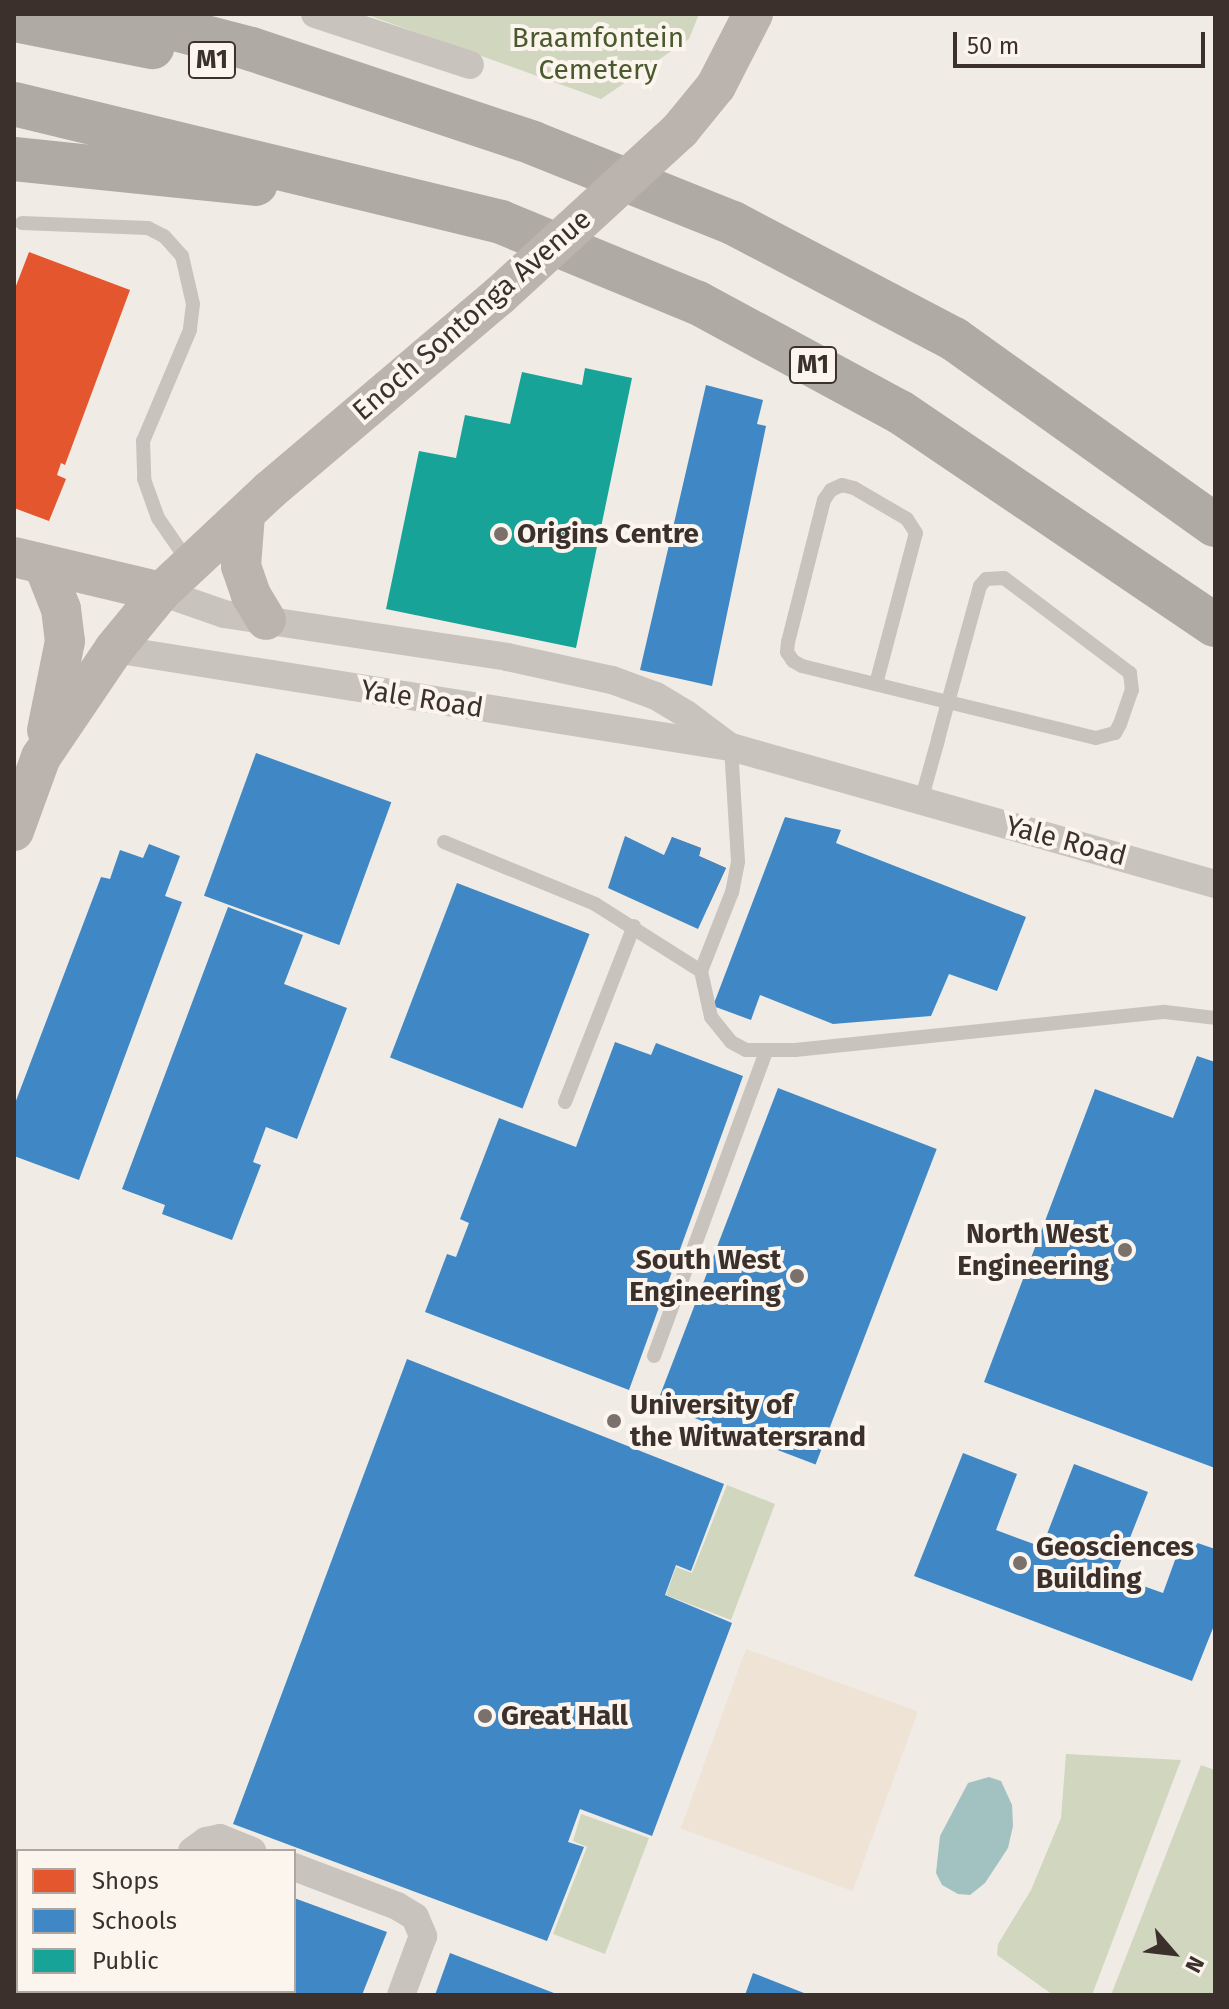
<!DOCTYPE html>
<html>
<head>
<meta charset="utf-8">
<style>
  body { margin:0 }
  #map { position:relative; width:1229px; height:2009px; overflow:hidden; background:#f0ebe5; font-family:"Fira Sans",sans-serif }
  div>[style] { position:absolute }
  .green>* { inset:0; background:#d1d6bf }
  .plaza>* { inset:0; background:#eee3d5; transform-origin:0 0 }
  .water>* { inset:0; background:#a1c2c1 }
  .shops>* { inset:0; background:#e4572e }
  .schools>* { inset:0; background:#3f88c5; transform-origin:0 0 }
  .public>* { inset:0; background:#17a398 }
  .service>* { height:14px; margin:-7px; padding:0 7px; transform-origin:7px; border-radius:7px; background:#c9c3be }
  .minor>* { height:28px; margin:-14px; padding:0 14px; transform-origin:14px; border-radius:14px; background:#c9c3be }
  .secondary>* { height:40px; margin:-20px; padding:0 20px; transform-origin:20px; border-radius:20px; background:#bab3ae }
  .motorway>* { height:44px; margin:-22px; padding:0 22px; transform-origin:22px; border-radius:22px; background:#afaaa4 }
  .secondary-bridge>* { height:40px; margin:-20px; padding:0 20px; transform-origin:20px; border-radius:20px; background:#bab3ae }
  .dots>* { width:22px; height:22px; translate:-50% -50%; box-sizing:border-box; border:4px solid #fbf5ee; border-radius:50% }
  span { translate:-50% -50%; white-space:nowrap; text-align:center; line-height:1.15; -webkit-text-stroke:8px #fbf5ee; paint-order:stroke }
  .shield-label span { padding:2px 6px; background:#fbf5ee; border:2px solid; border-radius:6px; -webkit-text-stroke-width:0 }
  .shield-label { font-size:26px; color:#3b302b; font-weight:700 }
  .park-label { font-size:28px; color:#4a5a2e }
  .street-label { font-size:28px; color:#3b302b }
  .poi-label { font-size:28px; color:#3b302b; font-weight:700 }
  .left { translate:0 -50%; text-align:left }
  .right { translate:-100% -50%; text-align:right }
  .frame { position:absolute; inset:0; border:16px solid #3b302b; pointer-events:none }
  .legend { position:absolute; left:16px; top:1849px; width:280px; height:144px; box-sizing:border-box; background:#fbf5ee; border:2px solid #aea6a0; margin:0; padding:10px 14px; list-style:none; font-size:24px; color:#3b302b }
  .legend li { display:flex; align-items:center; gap:16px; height:40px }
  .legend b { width:40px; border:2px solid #aea6a0 }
  .north { position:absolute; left:1133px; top:1913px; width:80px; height:80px; -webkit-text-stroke:6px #fbf5ee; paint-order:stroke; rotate:118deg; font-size:22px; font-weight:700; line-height:32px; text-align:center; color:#3b302b }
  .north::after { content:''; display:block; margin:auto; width:28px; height:36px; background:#3b302b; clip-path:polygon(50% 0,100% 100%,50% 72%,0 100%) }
  .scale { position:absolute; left:953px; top:32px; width:252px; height:36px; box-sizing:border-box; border:4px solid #3b302b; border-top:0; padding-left:10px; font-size:24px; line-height:28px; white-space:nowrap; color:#3b302b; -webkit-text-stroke:6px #fbf5ee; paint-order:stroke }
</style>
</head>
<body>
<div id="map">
  <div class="green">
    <div style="clip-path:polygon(365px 14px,699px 14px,689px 39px,601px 99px)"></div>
    <div style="clip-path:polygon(727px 1485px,775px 1504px,731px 1620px,666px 1595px,676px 1567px,692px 1573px)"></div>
    <div style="clip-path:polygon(1066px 1754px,1181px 1760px,1092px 1995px,1053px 1995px,997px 1955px,998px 1944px,1031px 1890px,1061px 1818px)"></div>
    <div style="clip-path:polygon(1201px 1765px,1215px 1770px,1215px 1995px,1111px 1995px)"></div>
    <div style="clip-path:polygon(581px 1814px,649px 1838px,605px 1954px,553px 1934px,587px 1847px,573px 1841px)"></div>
  </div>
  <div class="plaza">
    <div style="left:746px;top:1649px;width:183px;height:191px;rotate:20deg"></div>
  </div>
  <div class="water">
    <div style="clip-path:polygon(989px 1777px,1001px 1781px,1012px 1805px,1013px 1826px,1008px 1848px,985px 1883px,970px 1895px,958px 1894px,942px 1885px,936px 1873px,940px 1836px,968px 1783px)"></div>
  </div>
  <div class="shops">
    <div style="clip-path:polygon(29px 252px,130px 290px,65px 465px,61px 463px,57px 475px,66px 479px,49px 521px,14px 508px,14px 291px)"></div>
    <div style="clip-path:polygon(672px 837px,701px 848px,699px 856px,726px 868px,708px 907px,656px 883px)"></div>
  </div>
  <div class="schools">
    <div style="clip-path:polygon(706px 385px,763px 400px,757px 424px,766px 426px,712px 686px,640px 670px)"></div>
    <div style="left:256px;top:753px;width:144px;height:152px;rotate:20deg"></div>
    <div style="clip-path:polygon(785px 817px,841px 830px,836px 843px,1026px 917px,997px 991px,949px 974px,931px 1016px,833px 1024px,760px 995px,751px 1020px,713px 1006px)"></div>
    <div style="clip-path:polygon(625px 836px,664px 855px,672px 837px,701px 848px,699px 856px,726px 868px,698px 929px,608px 888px)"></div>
    <div style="clip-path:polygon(149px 844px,180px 856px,165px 896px,182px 902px,79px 1180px,14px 1156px,14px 1106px,101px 877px,110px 879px,120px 850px,143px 858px)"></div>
    <div style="left:457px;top:883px;width:142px;height:187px;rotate:21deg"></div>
    <div style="clip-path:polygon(228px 907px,303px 935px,284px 984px,347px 1008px,297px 1139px,266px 1127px,253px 1162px,261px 1165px,232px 1240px,162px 1214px,165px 1205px,122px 1189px)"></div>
    <div style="clip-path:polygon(615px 1042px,651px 1055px,656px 1043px,743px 1076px,629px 1390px,425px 1312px,447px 1254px,456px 1257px,469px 1223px,460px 1219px,499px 1118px,576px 1147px)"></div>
    <div style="clip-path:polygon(1197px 1056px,1215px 1062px,1215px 1468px,984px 1382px,1095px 1089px,1173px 1118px)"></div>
    <div style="left:778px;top:1088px;width:170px;height:338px;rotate:21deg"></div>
    <div style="clip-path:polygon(407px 1359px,724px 1484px,691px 1571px,676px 1565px,665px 1595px,732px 1623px,652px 1836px,580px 1809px,568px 1842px,584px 1847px,547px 1941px,233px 1824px)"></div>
    <div style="clip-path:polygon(963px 1453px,1017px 1474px,996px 1530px,1042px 1547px,1074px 1464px,1148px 1492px,1115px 1576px,1163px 1593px,1183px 1538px,1215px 1549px,1215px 1623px,1192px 1681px,914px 1576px)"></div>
    <div style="clip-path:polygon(294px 1898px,387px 1932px,362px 1995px,168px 1995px,170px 1991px,294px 1991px)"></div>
    <div style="clip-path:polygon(450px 1953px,559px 1995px,435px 1995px)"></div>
    <div style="clip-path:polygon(753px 1973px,809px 1995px,745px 1995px)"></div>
  </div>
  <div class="public">
    <div style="clip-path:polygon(585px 368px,632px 378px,576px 648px,386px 609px,419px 451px,456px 458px,465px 415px,510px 424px,522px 372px,582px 385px)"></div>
  </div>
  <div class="service">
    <div style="left:22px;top:223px;width:126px;rotate:2.3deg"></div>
    <div style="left:148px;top:228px;width:18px;rotate:27deg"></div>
    <div style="left:164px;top:236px;width:27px;rotate:48deg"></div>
    <div style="left:182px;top:256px;width:49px;rotate:77.1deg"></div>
    <div style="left:193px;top:304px;width:26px;rotate:97deg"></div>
    <div style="left:190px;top:330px;width:121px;rotate:112.9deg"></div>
    <div style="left:143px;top:441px;width:38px;rotate:88deg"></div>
    <div style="left:144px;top:479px;width:41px;rotate:70.3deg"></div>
    <div style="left:158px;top:518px;width:55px;rotate:55.4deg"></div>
    <div style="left:876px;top:684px;width:156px;rotate:-75.2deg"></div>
    <div style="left:916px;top:533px;width:17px;rotate:-123deg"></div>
    <div style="left:907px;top:519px;width:61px;rotate:-149.7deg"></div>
    <div style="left:854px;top:488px;width:12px;rotate:-166deg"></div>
    <div style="left:842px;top:485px;width:12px;rotate:156deg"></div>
    <div style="left:831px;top:490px;width:12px;rotate:125deg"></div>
    <div style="left:824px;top:500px;width:146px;rotate:104.2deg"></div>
    <div style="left:788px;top:642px;width:10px;rotate:96deg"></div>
    <div style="left:787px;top:652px;width:11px;rotate:56deg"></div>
    <div style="left:793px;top:661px;width:10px;rotate:29deg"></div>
    <div style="left:802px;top:666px;width:150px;rotate:13.9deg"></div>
    <div style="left:948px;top:702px;width:152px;rotate:13.7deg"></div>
    <div style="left:1096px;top:738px;width:20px;rotate:-15deg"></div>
    <div style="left:1115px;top:733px;width:10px;rotate:-61deg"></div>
    <div style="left:1120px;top:724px;width:36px;rotate:-71deg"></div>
    <div style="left:1132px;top:690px;width:17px;rotate:-97deg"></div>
    <div style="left:1130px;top:673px;width:158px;rotate:-143deg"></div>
    <div style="left:1004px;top:578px;width:18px;rotate:177deg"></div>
    <div style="left:986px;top:579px;width:9px;rotate:131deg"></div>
    <div style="left:980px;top:586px;width:120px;rotate:105.4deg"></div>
    <div style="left:948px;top:702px;width:39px;rotate:105deg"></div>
    <div style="left:938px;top:740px;width:63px;rotate:105.6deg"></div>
    <div style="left:731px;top:747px;width:115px;rotate:86.5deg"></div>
    <div style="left:738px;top:862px;width:31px;rotate:101deg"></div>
    <div style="left:732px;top:892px;width:85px;rotate:111.4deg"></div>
    <div style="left:701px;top:971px;width:47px;rotate:77.7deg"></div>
    <div style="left:711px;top:1017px;width:32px;rotate:51deg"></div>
    <div style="left:731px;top:1042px;width:17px;rotate:28deg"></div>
    <div style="left:746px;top:1050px;width:49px"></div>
    <div style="left:795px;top:1050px;width:372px;rotate:-5.9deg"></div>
    <div style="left:1165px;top:1012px;width:50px;rotate:6.8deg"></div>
    <div style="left:444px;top:842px;width:163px;rotate:22.3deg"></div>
    <div style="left:595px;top:904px;width:125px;rotate:32.3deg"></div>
    <div style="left:565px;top:1102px;width:189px;rotate:-68.6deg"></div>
    <div style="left:654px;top:1356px;width:325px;rotate:-69.8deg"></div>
  </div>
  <div class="minor">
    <div style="left:315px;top:14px;width:163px;rotate:18.2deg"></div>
    <div style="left:161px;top:592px;width:67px;rotate:19.2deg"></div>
    <div style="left:224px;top:614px;width:286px;rotate:8.6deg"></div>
    <div style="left:507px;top:657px;width:107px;rotate:12.4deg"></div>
    <div style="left:612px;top:680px;width:47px;rotate:20deg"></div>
    <div style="left:656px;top:696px;width:35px;rotate:31deg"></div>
    <div style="left:686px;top:714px;width:55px;rotate:36.9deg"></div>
    <div style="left:114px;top:649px;width:625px;rotate:9.03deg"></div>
    <div style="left:731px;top:747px;width:503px;rotate:15.8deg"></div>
    <div style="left:192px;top:1851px;width:17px;rotate:-36deg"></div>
    <div style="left:206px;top:1841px;width:14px;rotate:-12deg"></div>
    <div style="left:220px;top:1838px;width:35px;rotate:22deg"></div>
    <div style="left:294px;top:1867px;width:110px;rotate:20.7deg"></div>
    <div style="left:397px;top:1906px;width:21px;rotate:31deg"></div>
    <div style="left:415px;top:1917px;width:21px;rotate:67deg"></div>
    <div style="left:423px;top:1936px;width:63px;rotate:110.4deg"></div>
    <div style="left:121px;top:1995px;width:4px;rotate:-63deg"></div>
  </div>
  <div class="secondary">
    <div style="left:680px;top:130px;width:57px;rotate:-50.7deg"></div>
    <div style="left:716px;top:86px;width:81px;rotate:-62.8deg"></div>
    <div style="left:245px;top:515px;width:51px;rotate:94.5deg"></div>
    <div style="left:241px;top:566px;width:31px;rotate:71deg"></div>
    <div style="left:251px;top:595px;width:29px;rotate:59deg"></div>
    <div style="left:14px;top:557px;width:151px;rotate:13.4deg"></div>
    <div style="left:44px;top:566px;width:46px;rotate:68.4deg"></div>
    <div style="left:61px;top:609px;width:32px;rotate:83deg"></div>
    <div style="left:65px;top:641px;width:91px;rotate:101.4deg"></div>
    <div style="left:14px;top:831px;width:79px;rotate:-70deg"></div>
    <div style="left:41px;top:757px;width:130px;rotate:-55.9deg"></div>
    <div style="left:114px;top:649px;width:74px;rotate:-50.5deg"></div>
    <div style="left:161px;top:592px;width:149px;rotate:-43.1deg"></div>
    <div style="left:270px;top:490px;width:300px;rotate:-40.3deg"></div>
  </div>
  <div class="motorway">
    <div style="left:117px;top:14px;width:138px;rotate:14.6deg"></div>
    <div style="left:251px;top:49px;width:297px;rotate:18.4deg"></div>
    <div style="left:533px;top:143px;width:215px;rotate:21.8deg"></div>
    <div style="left:733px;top:223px;width:250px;rotate:27.7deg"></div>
    <div style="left:954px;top:339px;width:320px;rotate:35.5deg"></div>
    <div style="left:14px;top:20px;width:141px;rotate:11.1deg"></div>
    <div style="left:14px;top:104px;width:501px;rotate:13.62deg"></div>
    <div style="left:501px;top:222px;width:213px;rotate:22.4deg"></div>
    <div style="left:698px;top:303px;width:230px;rotate:28.4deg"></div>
    <div style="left:900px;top:412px;width:380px;rotate:34.1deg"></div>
    <div style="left:14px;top:159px;width:243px;rotate:5.9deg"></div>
  </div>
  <div class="secondary-bridge">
    <div style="left:499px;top:296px;width:246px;rotate:-42.5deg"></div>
  </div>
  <div class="dots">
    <div style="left:501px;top:534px;background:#7a716c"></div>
    <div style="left:1125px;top:1250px;background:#7a716c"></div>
    <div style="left:797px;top:1276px;background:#7a716c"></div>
    <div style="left:614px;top:1421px;background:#7a716c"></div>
    <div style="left:1020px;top:1563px;background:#7a716c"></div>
    <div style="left:485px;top:1716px;background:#7a716c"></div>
  </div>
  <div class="shield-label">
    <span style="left:212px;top:60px">M1</span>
    <span style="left:813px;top:365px">M1</span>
  </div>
  <div class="park-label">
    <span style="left:598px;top:54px">Braamfontein<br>Cemetery</span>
  </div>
  <div class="street-label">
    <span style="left:472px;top:315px;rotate:-41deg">Enoch Sontonga Avenue</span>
    <span style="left:422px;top:699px;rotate:9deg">Yale Road</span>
    <span style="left:1066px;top:841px;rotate:15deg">Yale Road</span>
  </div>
  <div class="poi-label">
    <span class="left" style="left:517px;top:534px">Origins Centre</span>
    <span class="right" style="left:1109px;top:1250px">North West<br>Engineering</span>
    <span class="right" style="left:781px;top:1276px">South West<br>Engineering</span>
    <span class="left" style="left:630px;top:1421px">University of<br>the Witwatersrand</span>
    <span class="left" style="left:1036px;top:1563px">Geosciences<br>Building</span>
    <span class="left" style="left:501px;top:1716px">Great Hall</span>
  </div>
  <div class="frame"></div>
  <ul class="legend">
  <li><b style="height:22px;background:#e4572e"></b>Shops</li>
  <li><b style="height:22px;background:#3f88c5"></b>Schools</li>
  <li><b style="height:22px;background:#17a398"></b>Public</li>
  </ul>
  <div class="north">N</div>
  <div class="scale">50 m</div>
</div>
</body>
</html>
